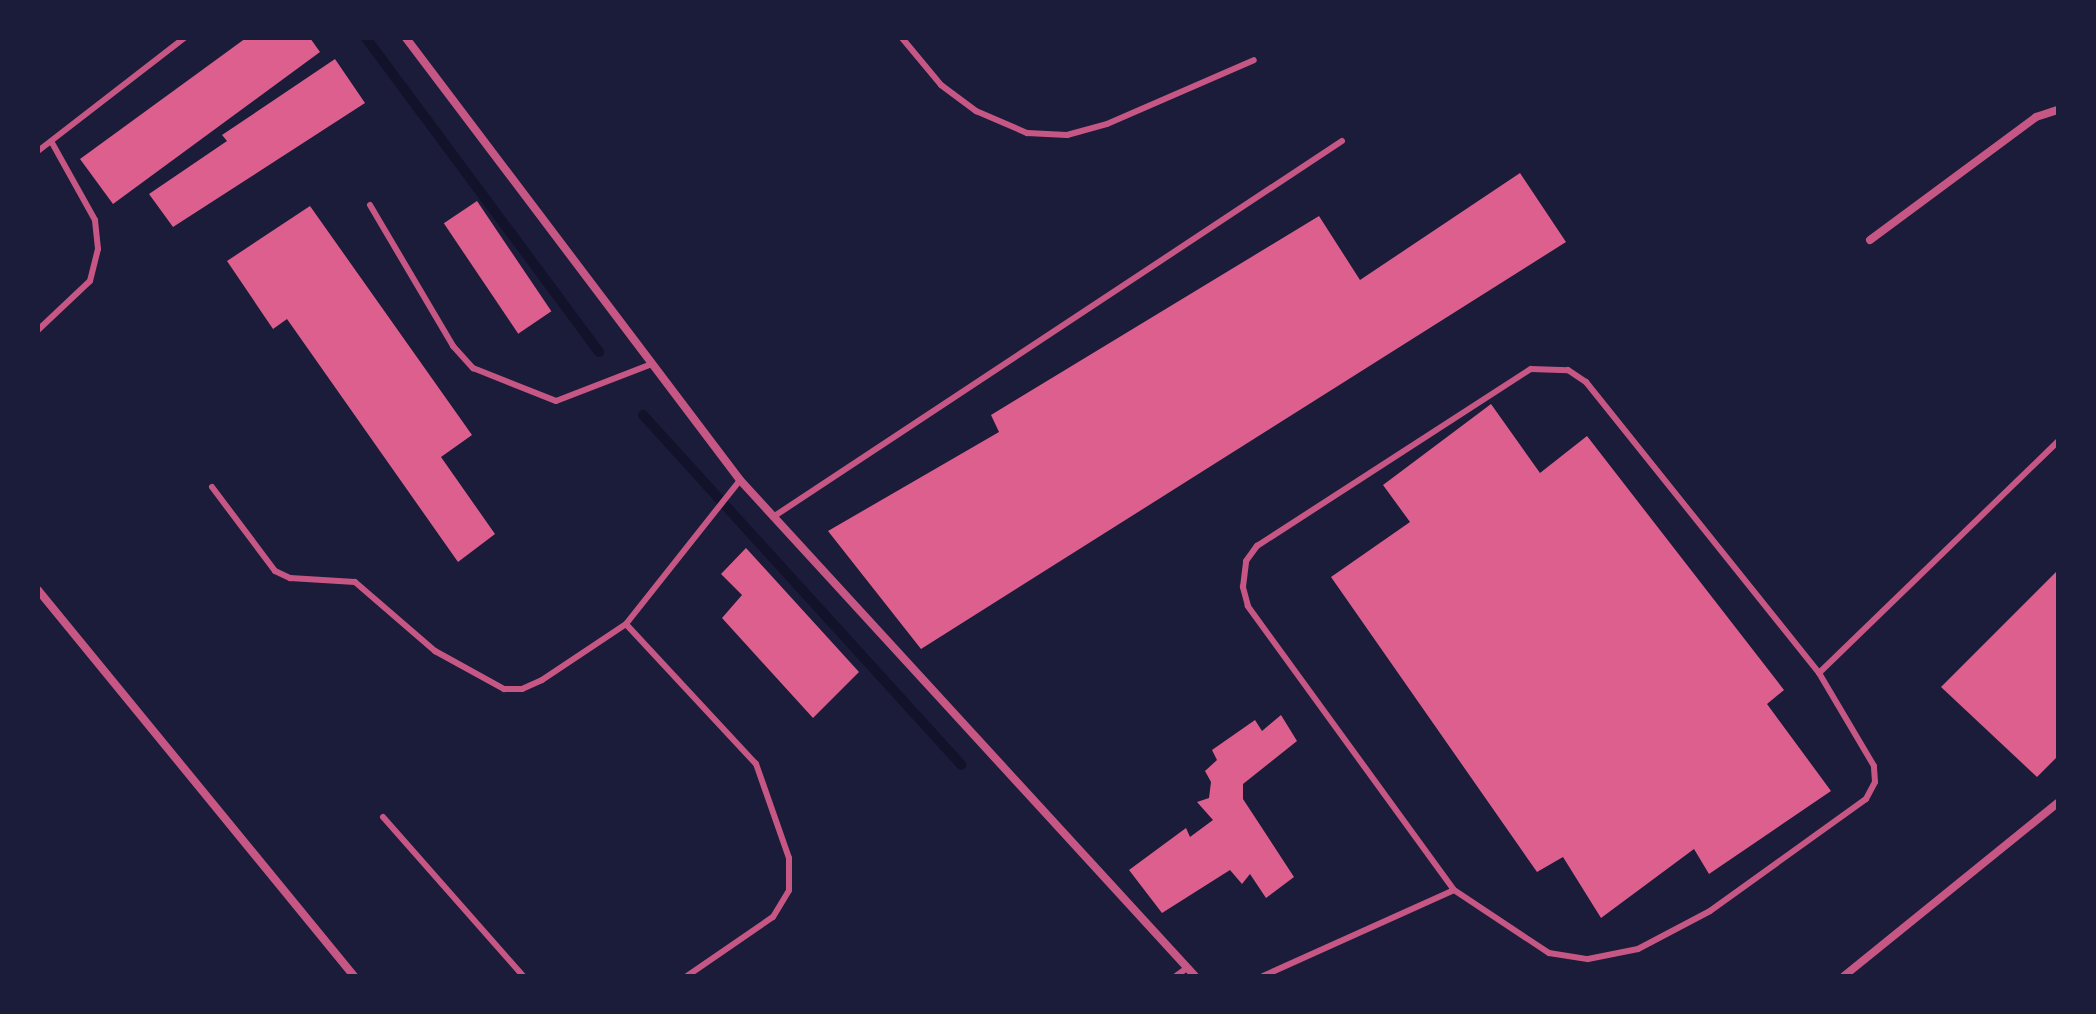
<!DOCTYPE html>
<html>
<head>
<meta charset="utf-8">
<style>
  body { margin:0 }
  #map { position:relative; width:2096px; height:1014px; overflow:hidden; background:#1b1b3a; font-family:Cabin,sans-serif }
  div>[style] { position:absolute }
  .stream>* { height:10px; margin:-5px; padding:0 5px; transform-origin:5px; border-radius:5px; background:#12122b }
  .building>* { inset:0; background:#dd5f8e; transform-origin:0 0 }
  .service>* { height:6px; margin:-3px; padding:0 3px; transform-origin:3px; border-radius:3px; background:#c65784 }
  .minor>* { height:8px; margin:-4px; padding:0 4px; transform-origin:4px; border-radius:4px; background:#c65784 }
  span { translate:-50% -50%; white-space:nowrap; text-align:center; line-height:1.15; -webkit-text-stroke:6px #1b1b3a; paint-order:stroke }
  .frame { position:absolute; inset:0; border:40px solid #1b1b3a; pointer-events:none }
</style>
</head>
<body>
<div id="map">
  <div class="stream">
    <div style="left:366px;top:38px;width:391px;rotate:53.4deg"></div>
    <div style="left:643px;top:415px;width:473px;rotate:47.7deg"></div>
  </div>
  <div class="building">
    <div style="clip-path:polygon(246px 38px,310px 38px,320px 52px,113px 204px,80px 159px)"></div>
    <div style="clip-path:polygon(335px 59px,365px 103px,173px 227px,149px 194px,227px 141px,222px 135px)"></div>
    <div style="clip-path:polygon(1520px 173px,1566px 242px,921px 649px,828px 531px,999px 432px,991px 415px,1319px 216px,1360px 280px)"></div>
    <div style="left:477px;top:201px;width:133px;height:40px;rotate:56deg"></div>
    <div style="clip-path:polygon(310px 206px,472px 435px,441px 457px,495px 534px,458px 562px,287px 319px,273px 329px,227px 261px)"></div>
    <div style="clip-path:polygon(1491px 404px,1540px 473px,1587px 436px,1784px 690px,1767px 704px,1831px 791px,1709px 874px,1694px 849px,1601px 918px,1563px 857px,1537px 872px,1331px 577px,1410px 522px,1383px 485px)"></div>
    <div style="clip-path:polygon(746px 548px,859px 672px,813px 718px,722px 618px,742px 595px,721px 574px)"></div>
    <div style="clip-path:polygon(2058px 570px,2058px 756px,2037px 777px,1941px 687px)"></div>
    <div style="clip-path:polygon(1281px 715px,1297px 741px,1243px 784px,1243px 799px,1294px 877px,1266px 898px,1250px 874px,1242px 884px,1230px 870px,1162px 913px,1129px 870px,1186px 828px,1190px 837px,1213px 820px,1197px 802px,1209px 798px,1211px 782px,1205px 771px,1217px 760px,1212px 750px,1255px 720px,1262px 731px)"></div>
  </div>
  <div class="service">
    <div style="left:902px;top:38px;width:61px;rotate:50.3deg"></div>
    <div style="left:941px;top:85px;width:44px;rotate:36.6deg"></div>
    <div style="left:976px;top:111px;width:56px;rotate:23.3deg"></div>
    <div style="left:1027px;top:133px;width:40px;rotate:2.9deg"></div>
    <div style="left:1067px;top:135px;width:41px;rotate:-15.4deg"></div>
    <div style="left:1107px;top:124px;width:160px;rotate:-23.5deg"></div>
    <div style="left:38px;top:151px;width:185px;rotate:-37.7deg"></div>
    <div style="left:370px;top:205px;width:164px;rotate:59.5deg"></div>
    <div style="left:453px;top:346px;width:30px;rotate:48deg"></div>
    <div style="left:473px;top:368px;width:89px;rotate:21.7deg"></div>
    <div style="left:556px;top:401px;width:103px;rotate:-21.1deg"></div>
    <div style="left:38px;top:330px;width:71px;rotate:-43.3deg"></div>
    <div style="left:90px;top:281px;width:33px;rotate:-76deg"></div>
    <div style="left:98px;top:249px;width:29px;rotate:-96deg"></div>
    <div style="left:95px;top:220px;width:90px;rotate:-119.1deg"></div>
    <div style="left:212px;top:487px;width:105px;rotate:53.1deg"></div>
    <div style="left:275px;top:571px;width:17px;rotate:25deg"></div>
    <div style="left:290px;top:578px;width:65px;rotate:3.5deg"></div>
    <div style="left:355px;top:582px;width:106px;rotate:40.8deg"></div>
    <div style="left:435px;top:651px;width:79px;rotate:28.8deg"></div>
    <div style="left:504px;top:689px;width:18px"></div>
    <div style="left:522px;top:689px;width:22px;rotate:-24deg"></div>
    <div style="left:542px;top:680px;width:101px;rotate:-33.7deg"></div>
    <div style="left:773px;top:517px;width:682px;rotate:-33.46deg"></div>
    <div style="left:383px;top:817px;width:212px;rotate:48.6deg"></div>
    <div style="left:1454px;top:890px;width:114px;rotate:33.6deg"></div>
    <div style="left:1549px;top:953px;width:39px;rotate:9deg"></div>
    <div style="left:1588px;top:959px;width:51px;rotate:-11.3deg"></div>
    <div style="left:1638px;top:949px;width:81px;rotate:-27.8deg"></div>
    <div style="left:1710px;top:911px;width:192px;rotate:-35.7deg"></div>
    <div style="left:1866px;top:799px;width:19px;rotate:-62deg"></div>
    <div style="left:1875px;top:782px;width:16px;rotate:-94deg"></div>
    <div style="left:1874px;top:766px;width:108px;rotate:-120.6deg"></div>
    <div style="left:1819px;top:673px;width:333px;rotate:-44.1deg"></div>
    <div style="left:687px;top:976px;width:104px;rotate:-34.5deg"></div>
    <div style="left:773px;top:917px;width:31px;rotate:-59deg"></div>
    <div style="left:789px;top:890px;width:32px;rotate:-90deg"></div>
    <div style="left:789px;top:858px;width:100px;rotate:-109.3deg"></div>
    <div style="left:756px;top:764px;width:191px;rotate:-132.9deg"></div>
    <div style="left:626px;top:624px;width:184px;rotate:-51.6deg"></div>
    <div style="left:1176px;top:976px;width:14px;rotate:-36deg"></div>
    <div style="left:1263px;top:976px;width:209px;rotate:-24.2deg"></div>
    <div style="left:1454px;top:890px;width:351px;rotate:-126deg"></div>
    <div style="left:1248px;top:606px;width:20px;rotate:-105deg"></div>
    <div style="left:1243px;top:587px;width:26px;rotate:-83deg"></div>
    <div style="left:1246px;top:561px;width:19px;rotate:-54deg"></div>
    <div style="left:1257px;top:546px;width:326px;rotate:-32.9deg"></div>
    <div style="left:1531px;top:369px;width:37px;rotate:2deg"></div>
    <div style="left:1568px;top:370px;width:22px;rotate:34deg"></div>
    <div style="left:1586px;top:382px;width:373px;rotate:51.3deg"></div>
  </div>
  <div class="minor">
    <div style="left:406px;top:38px;width:554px;rotate:52.92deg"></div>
    <div style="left:740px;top:480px;width:673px;rotate:47.47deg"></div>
    <div style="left:1870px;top:240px;width:207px;rotate:-36.5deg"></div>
    <div style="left:2036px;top:117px;width:23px;rotate:-18deg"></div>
    <div style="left:38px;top:590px;width:499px;rotate:50.7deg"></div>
    <div style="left:1844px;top:976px;width:275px;rotate:-39deg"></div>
  </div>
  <div class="frame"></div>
</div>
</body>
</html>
